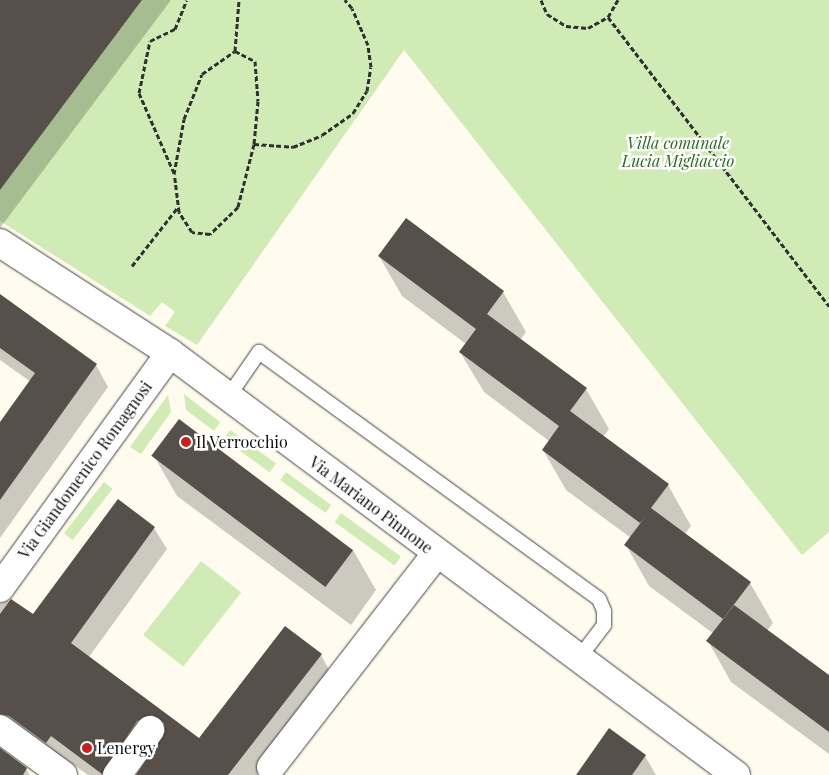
<!DOCTYPE html>
<html>
<head>
<meta charset="utf-8">
<style>
  body { margin:0 }
  #map { position:relative; width:829px; height:775px; overflow:hidden; background:#fffcef; font-family:"Playfair Display",serif }
  div>[style] { position:absolute }
  .green>* { inset:0; background:#d0ebb6; transform-origin:0 0 }
  .shadow>* { inset:0; background:#0003 }
  .building>* { inset:0; background:#574f4a; transform-origin:0 0 }
  .path>* { height:3px; margin-top:-1.5px; transform-origin:0; background:repeating-linear-gradient(90deg,#303030 0 5px,transparent 0 7.5px) }
  .roads { filter:drop-shadow(0 0 1px #414141) drop-shadow(0 0 1px #414141) }
  .service>* { height:14px; margin:-7px; padding:0 7px; transform-origin:7px; border-radius:7px; background:#fff }
  .minor>* { height:28px; margin:-14px; padding:0 14px; transform-origin:14px; border-radius:14px; background:#fff }
  .dots>* { width:14px; height:14px; translate:-50% -50%; box-sizing:border-box; border:2px solid #fff; border-radius:50% }
  span { translate:-50% -50%; white-space:nowrap; text-align:center; line-height:1.15; -webkit-text-stroke:5px #fff; paint-order:stroke }
  .park-label { font-size:16px; color:#29691b; font-style:italic }
  .poi-label { font-size:16px; color:#0e0e0e }
  .left { translate:0 -50%; text-align:left }
  .street-label { font-size:16px; color:#0e0e0e }
</style>
</head>
<body>
<div id="map">
  <div class="green">
    <div style="clip-path:polygon(142px 0,829px 0,829px 532px,802px 555px,404px 50px,197px 345px,165px 326px,175px 312px,162px 302px,150px 316px,0 221px,0 190px)"></div>
    <div style="clip-path:polygon(184px 394px,220px 422px,214px 431px,186px 410px)"></div>
    <div style="clip-path:polygon(168px 395px,171px 412px,141px 454px,130px 447px)"></div>
    <div style="left:230px;top:430px;width:57px;height:11px;rotate:36deg"></div>
    <div style="left:286px;top:472px;width:56px;height:10px;rotate:36deg"></div>
    <div style="left:104px;top:482px;width:11px;height:65px;rotate:38deg"></div>
    <div style="left:341px;top:513px;width:74px;height:11px;rotate:36deg"></div>
    <div style="left:201px;top:561px;width:51px;height:94px;rotate:38deg"></div>
  </div>
  <div class="shadow">
    <div style="clip-path:polygon(0 0,171px 0,0 228px)"></div>
    <div style="clip-path:polygon(379px 256px,503px 292px,526px 332px,520px 340px,586px 389px,609px 429px,603px 437px,668px 485px,691px 526px,684px 535px,750px 583px,773px 623px,767px 631px,829px 677px,829px 754px,731px 682px,708px 641px,714px 634px,649px 586px,626px 545px,631px 538px,566px 490px,543px 450px,549px 441px,484px 392px,460px 352px,466px 344px,402px 296px)"></div>
    <div style="clip-path:polygon(0 297px,96px 365px,108px 387px,0 538px,0 423px,31px 382px,0 360px)"></div>
    <div style="clip-path:polygon(154px 456px,353px 550px,376px 590px,351px 625px,177px 496px)"></div>
    <div style="clip-path:polygon(154px 528px,167px 549px,89px 657px,199px 739px,321px 655px,333px 677px,257px 775px,136px 775px,164px 736px,150px 742px,127px 775px,88px 775px,63px 757px,58px 764px,0 741px,0 604px,11px 600px,33px 616px)"></div>
    <div style="clip-path:polygon(0 748px,26px 769px,30px 775px,0 775px)"></div>
    <div style="clip-path:polygon(645px 756px,656px 775px,577px 775px)"></div>
  </div>
  <div class="building">
    <div style="clip-path:polygon(0 0,142px 0,0 190px)"></div>
    <div style="clip-path:polygon(406px 218px,504px 291px,487px 314px,587px 388px,570px 411px,669px 484px,651px 508px,751px 582px,723px 619px,624px 545px,645px 517px,640px 523px,542px 450px,559px 426px,459px 352px,476px 329px,378px 256px)"></div>
    <div style="clip-path:polygon(0 294px,97px 364px,0 500px,0 422px,35px 373px,0 348px)"></div>
    <div style="left:179px;top:419px;width:218px;height:46px;rotate:37deg"></div>
    <div style="clip-path:polygon(118px 499px,155px 527px,71px 643px,199px 738px,285px 626px,322px 654px,228px 775px,136px 775px,165px 732px,164px 723px,152px 715px,137px 721px,102px 774px,51px 736px,46px 743px,9px 716px,0 714px,0 614px,11px 599px,33px 614px)"></div>
    <div style="clip-path:polygon(734px 605px,829px 675px,829px 732px,706px 641px)"></div>
    <div style="clip-path:polygon(609px 728px,646px 755px,632px 775px,576px 775px)"></div>
    <div style="clip-path:polygon(0 748px,27px 768px,23px 775px,0 775px)"></div>
  </div>
  <div class="path">
    <div style="left:541px;top:0;width:15px;rotate:67deg"></div>
    <div style="left:547px;top:14px;width:22px;rotate:32deg"></div>
    <div style="left:566px;top:26px;width:22px;rotate:5deg"></div>
    <div style="left:588px;top:28px;width:23px;rotate:-29deg"></div>
    <div style="left:608px;top:17px;width:20px;rotate:-60deg"></div>
    <div style="left:608px;top:17px;width:364px;rotate:52.6deg"></div>
    <div style="left:235px;top:51px;width:22px;rotate:27deg"></div>
    <div style="left:255px;top:61px;width:40px;rotate:85.7deg"></div>
    <div style="left:258px;top:101px;width:43px;rotate:95.3deg"></div>
    <div style="left:254px;top:144px;width:65px;rotate:104.3deg"></div>
    <div style="left:238px;top:207px;width:39px;rotate:136deg"></div>
    <div style="left:210px;top:234px;width:18px;rotate:-174deg"></div>
    <div style="left:192px;top:232px;width:24px;rotate:-123deg"></div>
    <div style="left:179px;top:212px;width:38px;rotate:-97deg"></div>
    <div style="left:174px;top:174px;width:56px;rotate:-79.7deg"></div>
    <div style="left:184px;top:119px;width:48px;rotate:-68.2deg"></div>
    <div style="left:202px;top:74px;width:40px;rotate:-34.9deg"></div>
    <div style="left:235px;top:51px;width:51px;rotate:-85.5deg"></div>
    <div style="left:254px;top:144px;width:39px;rotate:4deg"></div>
    <div style="left:293px;top:147px;width:31px;rotate:-22deg"></div>
    <div style="left:322px;top:135px;width:38px;rotate:-35deg"></div>
    <div style="left:353px;top:113px;width:26px;rotate:-58deg"></div>
    <div style="left:367px;top:91px;width:24px;rotate:-81deg"></div>
    <div style="left:371px;top:67px;width:22px;rotate:-98deg"></div>
    <div style="left:368px;top:45px;width:40px;rotate:-113.4deg"></div>
    <div style="left:352px;top:8px;width:11px;rotate:-131deg"></div>
    <div style="left:174px;top:173px;width:87px;rotate:-113.6deg"></div>
    <div style="left:139px;top:93px;width:53px;rotate:-78.1deg"></div>
    <div style="left:150px;top:41px;width:28px;rotate:-26deg"></div>
    <div style="left:175px;top:29px;width:31px;rotate:-68deg"></div>
    <div style="left:132px;top:266px;width:75px;rotate:-52.1deg"></div>
  </div>
  <div class="roads">
    <div class="service">
      <div style="left:228px;top:397px;width:55px;rotate:-55.4deg"></div>
      <div style="left:259px;top:352px;width:420px;rotate:36deg"></div>
      <div style="left:599px;top:599px;width:13px;rotate:67deg"></div>
      <div style="left:604px;top:611px;width:14px;rotate:90deg"></div>
      <div style="left:604px;top:625px;width:41px;rotate:127.1deg"></div>
    </div>
    <div class="minor">
      <div style="left:0;top:243px;width:202px;rotate:32.9deg"></div>
      <div style="left:170px;top:353px;width:706px;rotate:36.71deg"></div>
      <div style="left:0;top:588px;width:290px;rotate:-54.1deg"></div>
      <div style="left:0;top:729px;width:78px;rotate:36.1deg"></div>
      <div style="left:271px;top:767px;width:269px;rotate:-52.2deg"></div>
      <div style="left:117px;top:775px;width:56px;rotate:-53.7deg"></div>
    </div>
  </div>
  <div class="dots">
    <div style="left:186px;top:442px;background:#c41f22"></div>
    <div style="left:87px;top:748px;background:#c41f22"></div>
  </div>
  <div class="park-label">
    <span style="left:678px;top:152px">Villa comunale<br>Lucia Migliaccio</span>
  </div>
  <div class="poi-label">
    <span class="left" style="left:196px;top:442px">Il Verrocchio</span>
    <span class="left" style="left:97px;top:748px">Lenergy</span>
  </div>
  <div class="street-label">
    <span style="left:85px;top:470px;rotate:-54deg">Via Giandomenico Romagnosi</span>
    <span style="left:371px;top:505px;rotate:37deg">Via Mariano Pinnone</span>
  </div>
</div>
</body>
</html>
